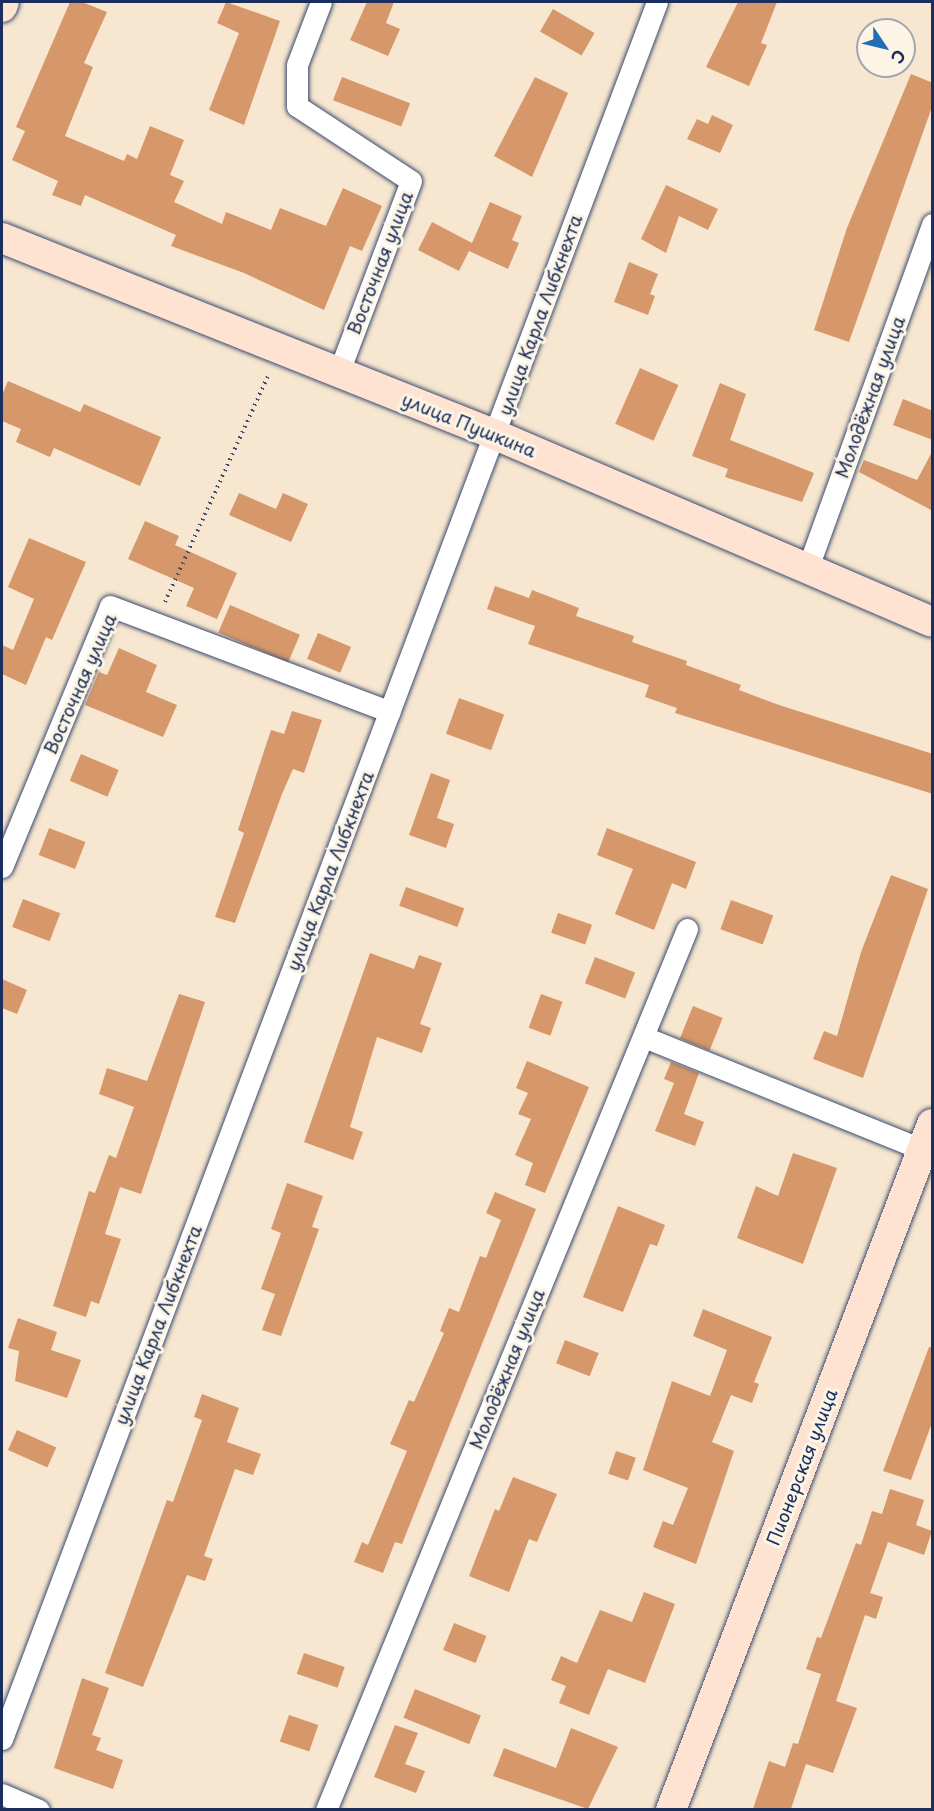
<!DOCTYPE html>
<html>
<head>
<meta charset="utf-8">
<style>
  body { margin:0 }
  #map { position:relative; width:934px; height:1811px; overflow:hidden; background:#f7e7d0; font-family:"Playpen Sans",sans-serif }
  div>[style] { position:absolute }
  .building>* { inset:0; background:#d6976a; transform-origin:0 0 }
  .path>* { height:4px; margin-top:-2px; transform-origin:0; background:repeating-linear-gradient(90deg,#3c4b6f 0 1.5px,transparent 0 6px) }
  .roads { filter:drop-shadow(0 0 2px #3c4b6f) drop-shadow(0 0 2px #3c4b6f) }
  .street>* { height:21px; margin:-10.5px; padding:0 10.5px; transform-origin:10.5px; border-radius:10.5px; background:#fff }
  .secondary>* { height:30px; margin:-15px; padding:0 15px; transform-origin:15px; border-radius:15px; background:#fee3d2 }
  span { translate:-50% -50%; white-space:nowrap; text-align:center; line-height:1.15; -webkit-text-stroke:6px #fcf5e5; paint-order:stroke }
  .street-label { font-size:18px; color:#1b2f5e }
  .frame { position:absolute; inset:0; border:3px solid #1b2f5e; pointer-events:none }
  .north { position:absolute; left:856px; top:18px; width:60px; height:60px; box-sizing:border-box; background:#fcf5e5; border:2px solid #a2a6af; border-radius:50%; rotate:125deg; font-size:16px; font-weight:700; line-height:24px; text-align:center; color:#1b2f5e }
  .north::after { content:''; display:block; margin:auto; width:21px; height:27px; background:#1f6fb2; clip-path:polygon(50% 0,100% 100%,50% 72%,0 100%) }
</style>
</head>
<body>
<div id="map">
  <div class="building">
    <div style="clip-path:polygon(70px 2px,82px 2px,107px 12px,84px 63px,93px 67px,65px 136px,124px 161px,127px 154px,137px 159px,150px 126px,184px 140px,170px 175px,184px 181px,174px 202px,222px 224px,226px 212px,271px 230px,280px 208px,326px 226px,343px 188px,382px 206px,362px 251px,350px 246px,324px 310px,244px 273px,171px 246px,176px 235px,85px 195px,81px 206px,52px 195px,58px 181px,12px 160px,25px 131px,16px 127px)"></div>
    <div style="clip-path:polygon(226px 2px,280px 21px,244px 125px,209px 110px,239px 33px,217px 23px)"></div>
    <div style="clip-path:polygon(367px 2px,394px 2px,386px 23px,400px 29px,388px 56px,350px 40px)"></div>
    <div style="clip-path:polygon(738px 2px,777px 2px,761px 43px,767px 45px,749px 86px,706px 67px)"></div>
    <div style="left:553px;top:9px;width:48px;height:26px;rotate:30deg"></div>
    <div style="clip-path:polygon(911px 74px,933px 83px,933px 104px,849px 342px,814px 330px,847px 228px)"></div>
    <div style="left:342px;top:77px;width:73px;height:25px;rotate:21deg"></div>
    <div style="clip-path:polygon(535px 77px,568px 93px,532px 177px,494px 156px)"></div>
    <div style="clip-path:polygon(712px 115px,733px 125px,720px 153px,687px 139px,697px 119px,708px 124px)"></div>
    <div style="clip-path:polygon(666px 185px,718px 209px,708px 230px,679px 216px,666px 253px,641px 239px)"></div>
    <div style="clip-path:polygon(490px 202px,522px 216px,512px 240px,519px 243px,508px 269px,469px 251px,459px 271px,418px 250px,432px 222px,472px 243px)"></div>
    <div style="clip-path:polygon(629px 262px,658px 274px,650px 294px,655px 296px,648px 315px,614px 302px)"></div>
    <div style="left:640px;top:368px;width:42px;height:61px;rotate:24deg"></div>
    <div style="clip-path:polygon(8px 381px,80px 412px,84px 404px,161px 437px,140px 486px,54px 448px,50px 457px,16px 442px,21px 429px,2px 421px,2px 395px)"></div>
    <div style="clip-path:polygon(720px 383px,746px 394px,730px 440px,814px 473px,802px 502px,725px 477px,728px 469px,692px 456px)"></div>
    <div style="clip-path:polygon(903px 399px,933px 411px,933px 440px,893px 425px)"></div>
    <div style="clip-path:polygon(933px 450px,933px 511px,859px 472px,864px 460px,917px 480px)"></div>
    <div style="clip-path:polygon(239px 493px,276px 509px,283px 493px,308px 504px,291px 542px,229px 515px)"></div>
    <div style="clip-path:polygon(145px 521px,179px 536px,175px 545px,237px 573px,217px 619px,186px 606px,194px 588px,128px 559px)"></div>
    <div style="clip-path:polygon(29px 538px,86px 562px,52px 640px,46px 637px,26px 685px,2px 674px,2px 645px,13px 650px,34px 599px,8px 587px)"></div>
    <div style="clip-path:polygon(495px 586px,529px 598px,532px 590px,579px 608px,576px 616px,634px 636px,632px 642px,687px 661px,686px 665px,741px 685px,739px 690px,779px 705px,933px 754px,933px 794px,675px 713px,677px 708px,645px 697px,649px 685px,528px 644px,535px 626px,487px 609px)"></div>
    <div style="left:230px;top:605px;width:76px;height:30px;rotate:23deg"></div>
    <div style="left:318px;top:633px;width:36px;height:28px;rotate:23deg"></div>
    <div style="clip-path:polygon(119px 648px,157px 665px,146px 692px,177px 705px,163px 737px,85px 705px,99px 672px,107px 675px)"></div>
    <div style="left:459px;top:698px;width:48px;height:38px;rotate:20deg"></div>
    <div style="clip-path:polygon(292px 711px,322px 720px,304px 773px,293px 769px,282px 794px,235px 923px,215px 917px,244px 833px,238px 830px,271px 730px,284px 734px)"></div>
    <div style="left:81px;top:754px;width:41px;height:29px;rotate:23deg"></div>
    <div style="clip-path:polygon(431px 773px,450px 780px,437px 818px,454px 824px,446px 848px,409px 835px)"></div>
    <div style="left:49px;top:828px;width:39px;height:29px;rotate:21deg"></div>
    <div style="clip-path:polygon(607px 828px,696px 862px,686px 889px,672px 883px,654px 930px,615px 914px,633px 869px,597px 855px)"></div>
    <div style="clip-path:polygon(891px 875px,928px 889px,863px 1078px,813px 1059px,824px 1031px,837px 1036px,861px 952px)"></div>
    <div style="left:406px;top:887px;width:62px;height:20px;rotate:20deg"></div>
    <div style="left:23px;top:899px;width:40px;height:30px;rotate:21deg"></div>
    <div style="left:731px;top:900px;width:45px;height:31px;rotate:20deg"></div>
    <div style="left:558px;top:913px;width:36px;height:21px;rotate:19deg"></div>
    <div style="clip-path:polygon(370px 953px,414px 969px,419px 955px,442px 963px,420px 1024px,431px 1028px,422px 1053px,377px 1037px,350px 1127px,363px 1132px,353px 1160px,304px 1142px)"></div>
    <div style="left:595px;top:957px;width:43px;height:28px;rotate:21deg"></div>
    <div style="clip-path:polygon(2px 979px,27px 990px,17px 1014px,2px 1008px)"></div>
    <div style="clip-path:polygon(179px 994px,205px 1002px,141px 1194px,120px 1187px,105px 1234px,121px 1239px,99px 1304px,91px 1301px,86px 1317px,53px 1306px,89px 1191px,95px 1193px,109px 1155px,116px 1158px,134px 1107px,99px 1094px,107px 1068px,147px 1081px)"></div>
    <div style="left:541px;top:994px;width:23px;height:36px;rotate:20deg"></div>
    <div style="left:693px;top:1006px;width:32px;height:35px;rotate:22deg"></div>
    <div style="clip-path:polygon(527px 1061px,589px 1087px,545px 1193px,525px 1185px,533px 1163px,515px 1155px,531px 1119px,518px 1114px,528px 1093px,516px 1088px)"></div>
    <div style="clip-path:polygon(671px 1062px,699px 1073px,684px 1114px,704px 1122px,695px 1146px,655px 1131px,674px 1083px,664px 1079px)"></div>
    <div style="clip-path:polygon(793px 1153px,837px 1168px,803px 1264px,737px 1238px,756px 1186px,778px 1196px)"></div>
    <div style="clip-path:polygon(287px 1183px,323px 1196px,312px 1227px,319px 1229px,281px 1336px,262px 1330px,275px 1294px,261px 1289px,281px 1233px,271px 1229px)"></div>
    <div style="clip-path:polygon(495px 1192px,536px 1209px,402px 1544px,395px 1542px,383px 1573px,354px 1562px,362px 1542px,368px 1545px,407px 1451px,390px 1444px,409px 1400px,414px 1402px,444px 1333px,440px 1331px,449px 1308px,459px 1312px,480px 1256px,486px 1258px,501px 1220px,486px 1213px)"></div>
    <div style="clip-path:polygon(618px 1206px,665px 1225px,657px 1246px,650px 1244px,623px 1312px,583px 1297px)"></div>
    <div style="clip-path:polygon(703px 1309px,772px 1337px,754px 1382px,759px 1384px,752px 1403px,731px 1395px,712px 1442px,734px 1451px,696px 1564px,653px 1547px,663px 1521px,673px 1525px,688px 1488px,643px 1470px,672px 1381px,710px 1396px,727px 1350px,693px 1336px)"></div>
    <div style="clip-path:polygon(18px 1318px,57px 1332px,51px 1350px,81px 1360px,67px 1398px,15px 1381px,19px 1351px,8px 1348px)"></div>
    <div style="left:565px;top:1340px;width:36px;height:25px;rotate:21deg"></div>
    <div style="clip-path:polygon(929px 1347px,933px 1347px,933px 1420px,911px 1480px,883px 1471px)"></div>
    <div style="clip-path:polygon(202px 1394px,239px 1408px,227px 1442px,261px 1454px,253px 1475px,235px 1469px,204px 1556px,213px 1559px,205px 1581px,187px 1575px,143px 1687px,105px 1673px,167px 1500px,173px 1502px,202px 1420px,194px 1417px)"></div>
    <div style="left:17px;top:1430px;width:43px;height:22px;rotate:24deg"></div>
    <div style="left:616px;top:1451px;width:21px;height:24px;rotate:19deg"></div>
    <div style="clip-path:polygon(513px 1477px,557px 1494px,537px 1542px,529px 1539px,509px 1592px,469px 1576px,495px 1509px,499px 1511px)"></div>
    <div style="clip-path:polygon(890px 1489px,924px 1500px,916px 1525px,932px 1531px,924px 1555px,888px 1542px,870px 1593px,883px 1597px,876px 1619px,865px 1615px,836px 1701px,857px 1708px,833px 1773px,806px 1764px,791px 1809px,753px 1809px,769px 1761px,785px 1767px,793px 1743px,798px 1744px,821px 1674px,806px 1669px,817px 1637px,821px 1638px,856px 1543px,861px 1545px,872px 1511px,882px 1514px)"></div>
    <div style="clip-path:polygon(644px 1592px,675px 1604px,645px 1683px,608px 1669px,589px 1715px,559px 1703px,566px 1686px,551px 1680px,561px 1656px,577px 1663px,600px 1610px,632px 1622px)"></div>
    <div style="left:454px;top:1623px;width:35px;height:29px;rotate:22deg"></div>
    <div style="left:304px;top:1653px;width:43px;height:22px;rotate:19deg"></div>
    <div style="clip-path:polygon(82px 1678px,109px 1688px,92px 1735px,101px 1738px,96px 1750px,123px 1760px,113px 1789px,54px 1768px)"></div>
    <div style="left:415px;top:1689px;width:71px;height:31px;rotate:22deg"></div>
    <div style="left:289px;top:1715px;width:31px;height:28px;rotate:19deg"></div>
    <div style="clip-path:polygon(395px 1725px,418px 1733px,405px 1764px,425px 1771px,416px 1793px,374px 1777px)"></div>
    <div style="clip-path:polygon(571px 1728px,618px 1747px,588px 1809px,493px 1776px,504px 1748px,556px 1768px)"></div>
  </div>
  <div class="path">
    <div style="left:165px;top:602px;width:251px;rotate:-65.5deg"></div>
  </div>
  <div class="roads">
    <div class="street">
      <div style="left:321px;top:2px;width:67px;rotate:110.9deg"></div>
      <div style="left:297px;top:65px;width:41px;rotate:90deg"></div>
      <div style="left:297px;top:106px;width:136px;rotate:33.3deg"></div>
      <div style="left:411px;top:181px;width:204px;rotate:110.7deg"></div>
      <div style="left:807px;top:570px;width:368px;rotate:-70.1deg"></div>
      <div style="left:2px;top:867px;width:282px;rotate:-67.5deg"></div>
      <div style="left:110px;top:606px;width:299px;rotate:20.7deg"></div>
      <div style="left:644px;top:1037px;width:301px;rotate:22deg"></div>
      <div style="left:2px;top:1739px;width:1856px;rotate:-69.34deg"></div>
      <div style="left:2px;top:1794px;width:40px;rotate:23.4deg"></div>
      <div style="left:326px;top:1810px;width:952px;rotate:-67.72deg"></div>
    </div>
    <div class="secondary">
      <div style="left:2px;top:7px;width:5px;rotate:-68deg"></div>
      <div style="left:2px;top:238px;width:532px;rotate:21.74deg"></div>
      <div style="left:496px;top:435px;width:474px;rotate:23.2deg"></div>
      <div style="left:671px;top:1810px;width:734px;rotate:-69.17deg"></div>
    </div>
  </div>
  <div class="street-label">
    <span style="left:380px;top:263px;rotate:-69deg">Восточная улица</span>
    <span style="left:540px;top:315px;rotate:-70deg">улица Карла Либкнехта</span>
    <span style="left:870px;top:397px;rotate:-70deg">Молодёжная улица</span>
    <span style="left:469px;top:425px;rotate:22deg">улица Пушкина</span>
    <span style="left:80px;top:684px;rotate:-66deg">Восточная улица</span>
    <span style="left:330px;top:871px;rotate:-69deg">улица Карла Либкнехта</span>
    <span style="left:158px;top:1325px;rotate:-69deg">улица Карла Либкнехта</span>
    <span style="left:507px;top:1369px;rotate:-68deg">Молодёжная улица</span>
    <span style="left:802px;top:1467px;rotate:-69deg">Пионерская улица</span>
  </div>
  <div class="frame"></div>
  <div class="north">С</div>
</div>
</body>
</html>
